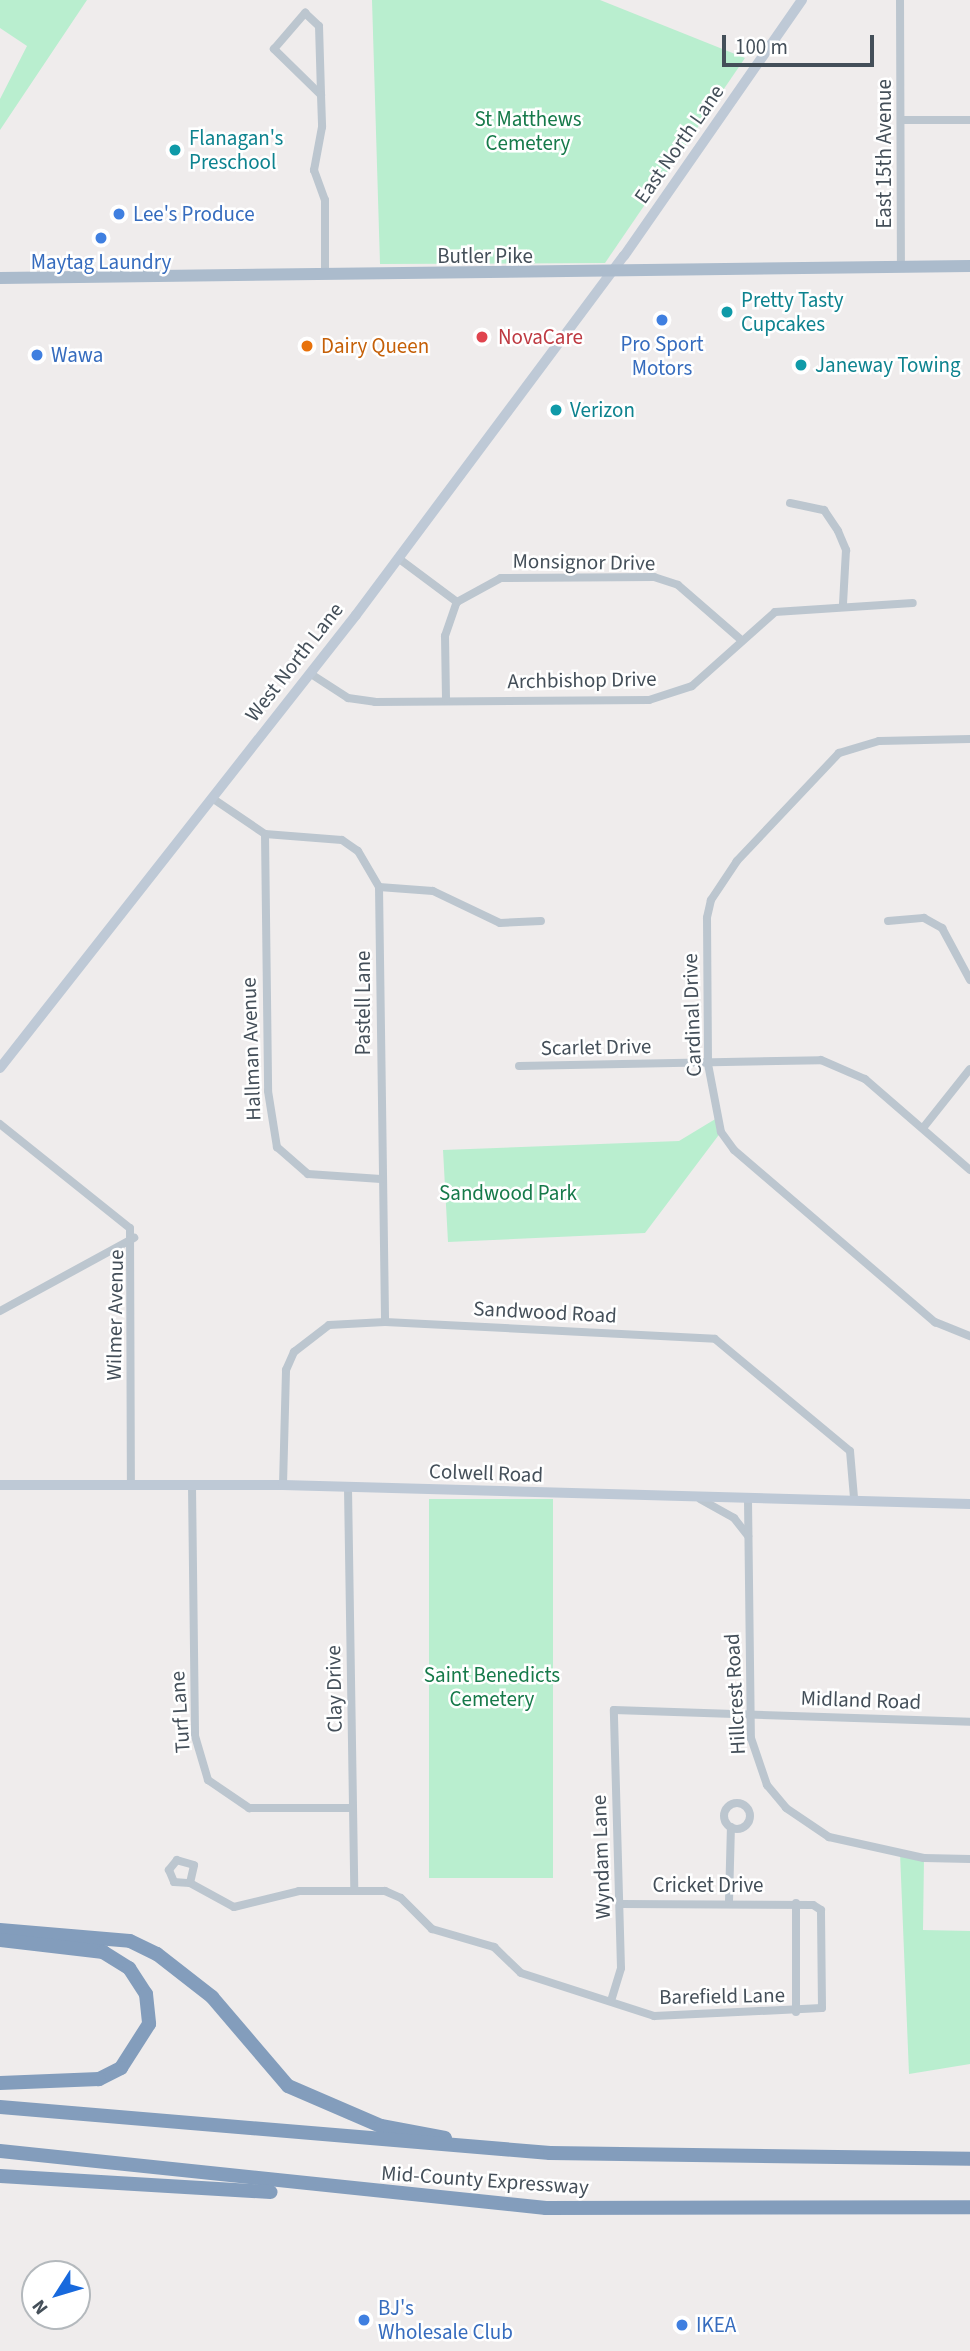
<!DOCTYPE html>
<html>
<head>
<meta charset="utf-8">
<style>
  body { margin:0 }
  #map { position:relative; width:970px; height:2351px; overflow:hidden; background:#efecec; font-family:"Source Sans 3",sans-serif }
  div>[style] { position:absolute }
  .green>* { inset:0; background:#b9eecf; transform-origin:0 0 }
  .street>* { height:8px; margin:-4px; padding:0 4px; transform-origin:4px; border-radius:4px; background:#bcc6cf }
  .street>.ring { margin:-4px; padding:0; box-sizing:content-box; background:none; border:8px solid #bcc6cf; border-radius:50% }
  .secondary>* { height:10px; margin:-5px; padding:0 5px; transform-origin:5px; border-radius:5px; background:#bec9d6 }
  .primary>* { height:12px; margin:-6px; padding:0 6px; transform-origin:6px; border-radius:6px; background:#abbbcc }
  .highway>* { height:14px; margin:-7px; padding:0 7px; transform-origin:7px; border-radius:7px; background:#839dbc }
  .dots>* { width:19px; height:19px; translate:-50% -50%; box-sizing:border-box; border:4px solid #fff; border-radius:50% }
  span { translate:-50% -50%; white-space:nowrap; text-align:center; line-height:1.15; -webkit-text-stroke:5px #fff; paint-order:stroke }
  .park-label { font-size:21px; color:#167a4a }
  .culture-label { font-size:21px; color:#0d838f }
  .left { translate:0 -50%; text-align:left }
  .street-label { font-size:21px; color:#444f59 }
  .shop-label { font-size:21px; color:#366cbe }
  .health-label { font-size:21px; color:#be3a42 }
  .food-label { font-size:21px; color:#c56008 }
  .north { position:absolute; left:21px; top:2260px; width:70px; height:70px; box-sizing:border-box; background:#fff; border:2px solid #b4b9bd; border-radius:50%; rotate:233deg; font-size:19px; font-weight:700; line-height:28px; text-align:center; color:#444f59 }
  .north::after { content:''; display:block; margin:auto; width:24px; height:32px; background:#1869dd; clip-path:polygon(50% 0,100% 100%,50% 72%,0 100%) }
  .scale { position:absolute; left:722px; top:35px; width:152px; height:32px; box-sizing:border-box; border:4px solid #444f59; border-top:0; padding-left:9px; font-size:21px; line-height:24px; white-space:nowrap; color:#444f59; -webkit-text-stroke:5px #fff; paint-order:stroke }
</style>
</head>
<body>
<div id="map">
  <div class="green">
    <div style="clip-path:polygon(0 0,87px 0,0 130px,0 99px,27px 46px,0 28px)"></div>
    <div style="clip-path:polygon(372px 0,600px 0,745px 58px,605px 263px,380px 264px)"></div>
    <div style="clip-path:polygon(717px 1118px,721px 1132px,645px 1233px,448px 1242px,443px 1150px,679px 1141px)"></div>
    <div style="left:429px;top:1499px;width:124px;height:379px"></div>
    <div style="clip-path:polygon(900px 1853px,924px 1858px,923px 1930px,970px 1931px,970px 2064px,909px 2074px)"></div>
  </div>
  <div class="street">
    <div style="left:900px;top:0;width:267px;rotate:89.8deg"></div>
    <div style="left:321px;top:95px;width:66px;rotate:-135.6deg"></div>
    <div style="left:274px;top:49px;width:48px;rotate:-49.3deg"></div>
    <div style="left:305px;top:13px;width:19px;rotate:43deg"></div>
    <div style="left:319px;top:26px;width:69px;rotate:88.3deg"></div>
    <div style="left:321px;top:95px;width:32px;rotate:88deg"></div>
    <div style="left:322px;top:127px;width:44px;rotate:100.5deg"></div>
    <div style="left:314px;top:170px;width:32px;rotate:70deg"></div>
    <div style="left:325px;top:200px;width:75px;rotate:90deg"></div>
    <div style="left:903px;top:120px;width:67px"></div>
    <div style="left:790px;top:503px;width:35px;rotate:12deg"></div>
    <div style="left:824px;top:510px;width:25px;rotate:56deg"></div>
    <div style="left:838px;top:531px;width:21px;rotate:67deg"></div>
    <div style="left:846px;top:550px;width:54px;rotate:93.2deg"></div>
    <div style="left:398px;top:558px;width:74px;rotate:36.7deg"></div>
    <div style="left:311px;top:674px;width:44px;rotate:33deg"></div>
    <div style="left:348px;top:698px;width:27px;rotate:8deg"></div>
    <div style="left:375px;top:702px;width:274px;rotate:-0.4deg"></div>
    <div style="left:649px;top:700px;width:45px;rotate:-18deg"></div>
    <div style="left:692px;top:686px;width:111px;rotate:-41.7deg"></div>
    <div style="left:775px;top:612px;width:138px;rotate:-3.7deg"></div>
    <div style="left:446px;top:699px;width:63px;rotate:-90.9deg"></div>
    <div style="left:445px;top:636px;width:36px;rotate:-71deg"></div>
    <div style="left:457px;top:602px;width:50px;rotate:-28.6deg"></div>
    <div style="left:501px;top:578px;width:153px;rotate:-0.4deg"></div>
    <div style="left:654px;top:577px;width:25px;rotate:18deg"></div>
    <div style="left:678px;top:585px;width:81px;rotate:41deg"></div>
    <div style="left:970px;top:739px;width:91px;rotate:178.7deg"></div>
    <div style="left:879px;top:741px;width:42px;rotate:163.3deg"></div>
    <div style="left:839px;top:753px;width:149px;rotate:133.4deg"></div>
    <div style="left:737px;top:861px;width:47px;rotate:123.7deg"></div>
    <div style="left:711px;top:900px;width:18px;rotate:103deg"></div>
    <div style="left:707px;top:918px;width:146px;rotate:89.6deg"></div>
    <div style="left:708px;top:1064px;width:69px;rotate:79.2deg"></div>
    <div style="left:721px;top:1132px;width:22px;rotate:54deg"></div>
    <div style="left:734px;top:1150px;width:265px;rotate:40.6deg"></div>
    <div style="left:935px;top:1322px;width:38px;rotate:22deg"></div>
    <div style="left:212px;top:798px;width:64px;rotate:34.2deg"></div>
    <div style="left:265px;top:834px;width:77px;rotate:4.5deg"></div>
    <div style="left:342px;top:840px;width:19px;rotate:35deg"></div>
    <div style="left:358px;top:851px;width:42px;rotate:59.7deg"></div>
    <div style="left:379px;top:887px;width:435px;rotate:89.2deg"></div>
    <div style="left:265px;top:834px;width:257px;rotate:89.3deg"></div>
    <div style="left:268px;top:1091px;width:57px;rotate:80.9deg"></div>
    <div style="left:277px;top:1147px;width:41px;rotate:41.1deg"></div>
    <div style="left:308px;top:1174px;width:73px;rotate:3.9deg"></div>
    <div style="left:379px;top:887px;width:54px;rotate:4.2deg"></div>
    <div style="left:433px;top:891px;width:74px;rotate:25.5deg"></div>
    <div style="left:500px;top:923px;width:41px;rotate:-2.8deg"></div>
    <div style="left:888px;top:921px;width:36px;rotate:-5deg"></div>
    <div style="left:924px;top:918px;width:21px;rotate:29deg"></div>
    <div style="left:942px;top:928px;width:59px;rotate:61.7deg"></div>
    <div style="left:519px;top:1066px;width:302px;rotate:-1.1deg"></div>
    <div style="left:821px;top:1060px;width:48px;rotate:23.4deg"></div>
    <div style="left:865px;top:1079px;width:139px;rotate:40.9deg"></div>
    <div style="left:0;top:1124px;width:166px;rotate:38.7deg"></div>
    <div style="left:130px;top:1228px;width:257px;rotate:89.8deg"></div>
    <div style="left:923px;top:1128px;width:75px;rotate:-51.5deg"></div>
    <div style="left:0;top:1311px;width:153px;rotate:-28.6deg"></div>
    <div style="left:283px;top:1485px;width:115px;rotate:-88.5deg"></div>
    <div style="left:286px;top:1370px;width:20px;rotate:-66deg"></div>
    <div style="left:294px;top:1352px;width:44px;rotate:-37.6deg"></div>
    <div style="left:329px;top:1325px;width:56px;rotate:-3.1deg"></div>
    <div style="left:385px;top:1322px;width:330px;rotate:2.9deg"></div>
    <div style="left:715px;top:1339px;width:175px;rotate:39.7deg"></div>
    <div style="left:850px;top:1451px;width:47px;rotate:85.1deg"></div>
    <div style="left:192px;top:1486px;width:250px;rotate:89.3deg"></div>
    <div style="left:195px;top:1736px;width:46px;rotate:73.5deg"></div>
    <div style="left:208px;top:1780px;width:50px;rotate:34.3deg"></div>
    <div style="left:249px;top:1808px;width:104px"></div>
    <div style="left:348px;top:1488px;width:401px;rotate:89.1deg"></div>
    <div style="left:700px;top:1499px;width:39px;rotate:29deg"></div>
    <div style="left:734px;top:1518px;width:23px;rotate:52deg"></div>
    <div style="left:748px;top:1500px;width:238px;rotate:89.3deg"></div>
    <div style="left:751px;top:1738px;width:50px;rotate:71.2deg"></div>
    <div style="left:767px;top:1785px;width:30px;rotate:50deg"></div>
    <div style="left:786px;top:1808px;width:52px;rotate:34deg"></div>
    <div style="left:829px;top:1837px;width:97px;rotate:12.5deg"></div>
    <div style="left:924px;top:1858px;width:46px;rotate:1.2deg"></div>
    <div class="ring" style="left:724px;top:1803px;width:18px;height:18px"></div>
    <div style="left:190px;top:1883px;width:18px;rotate:-77deg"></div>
    <div style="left:194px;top:1865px;width:18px;rotate:-164deg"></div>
    <div style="left:177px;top:1860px;width:13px;rotate:129deg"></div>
    <div style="left:169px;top:1870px;width:13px;rotate:67deg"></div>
    <div style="left:174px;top:1882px;width:16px;rotate:4deg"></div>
    <div style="left:190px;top:1883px;width:50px;rotate:28.6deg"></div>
    <div style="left:234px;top:1907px;width:67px;rotate:-13.8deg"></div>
    <div style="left:299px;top:1891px;width:86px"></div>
    <div style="left:385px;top:1891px;width:17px;rotate:24deg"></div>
    <div style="left:401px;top:1898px;width:44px;rotate:45deg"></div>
    <div style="left:432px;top:1929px;width:65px;rotate:16.2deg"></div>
    <div style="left:494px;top:1947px;width:37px;rotate:44deg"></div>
    <div style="left:521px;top:1973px;width:140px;rotate:17.9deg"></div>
    <div style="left:654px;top:2016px;width:168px;rotate:-2.7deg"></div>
    <div style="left:822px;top:2008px;width:98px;rotate:-90.6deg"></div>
    <div style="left:821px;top:1910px;width:9px;rotate:-148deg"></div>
    <div style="left:813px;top:1905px;width:192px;rotate:-179.7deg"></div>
    <div style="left:729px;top:1901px;width:74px;rotate:-88.5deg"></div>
    <div style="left:796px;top:1903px;width:109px;rotate:90deg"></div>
    <div style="left:611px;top:2001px;width:34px;rotate:-73deg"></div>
    <div style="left:621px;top:1968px;width:258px;rotate:-91.6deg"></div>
    <div style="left:614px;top:1710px;width:356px;rotate:1.9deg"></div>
  </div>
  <div class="secondary">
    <div style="left:0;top:1068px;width:576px;rotate:-51.84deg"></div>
    <div style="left:356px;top:615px;width:448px;rotate:-53.3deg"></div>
    <div style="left:624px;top:256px;width:312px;rotate:-55.2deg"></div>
    <div style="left:0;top:1485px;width:283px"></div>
    <div style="left:283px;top:1485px;width:687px;rotate:1.58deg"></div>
  </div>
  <div class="primary">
    <div style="left:0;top:278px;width:970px;rotate:-0.71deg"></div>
  </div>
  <div class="highway">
    <div style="left:0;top:1930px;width:130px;rotate:4.8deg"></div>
    <div style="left:130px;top:1941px;width:30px;rotate:26deg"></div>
    <div style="left:157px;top:1954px;width:70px;rotate:38deg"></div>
    <div style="left:212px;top:1997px;width:117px;rotate:49.5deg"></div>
    <div style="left:288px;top:2086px;width:101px;rotate:23.3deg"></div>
    <div style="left:381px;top:2126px;width:65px;rotate:10.6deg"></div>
    <div style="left:0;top:1940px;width:104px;rotate:6.6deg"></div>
    <div style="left:103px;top:1952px;width:31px;rotate:32deg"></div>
    <div style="left:129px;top:1968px;width:31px;rotate:57deg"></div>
    <div style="left:146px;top:1994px;width:30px;rotate:84deg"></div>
    <div style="left:149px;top:2024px;width:52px;rotate:122.5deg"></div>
    <div style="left:121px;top:2068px;width:25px;rotate:153deg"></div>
    <div style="left:99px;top:2079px;width:99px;rotate:177.7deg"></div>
    <div style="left:0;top:2107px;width:552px;rotate:4.78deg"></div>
    <div style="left:550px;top:2153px;width:420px;rotate:0.8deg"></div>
    <div style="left:0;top:2151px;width:549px;rotate:5.96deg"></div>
    <div style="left:546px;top:2208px;width:424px;rotate:-0.1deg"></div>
    <div style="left:0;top:2176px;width:271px;rotate:3.4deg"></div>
  </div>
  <div class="dots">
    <div style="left:175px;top:150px;background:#0f9aa8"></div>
    <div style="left:119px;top:214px;background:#3f7fe0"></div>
    <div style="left:101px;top:238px;background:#3f7fe0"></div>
    <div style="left:727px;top:312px;background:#0f9aa8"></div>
    <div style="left:662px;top:320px;background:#3f7fe0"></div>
    <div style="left:482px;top:337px;background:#e0444e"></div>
    <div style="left:307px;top:346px;background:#e8710a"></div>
    <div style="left:37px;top:355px;background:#3f7fe0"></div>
    <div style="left:801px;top:365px;background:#0f9aa8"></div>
    <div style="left:556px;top:410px;background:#0f9aa8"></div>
    <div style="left:364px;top:2320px;background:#3f7fe0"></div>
    <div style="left:682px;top:2325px;background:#3f7fe0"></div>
  </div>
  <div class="park-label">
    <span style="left:528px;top:131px">St Matthews<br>Cemetery</span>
    <span style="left:508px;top:1193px">Sandwood Park</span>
    <span style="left:492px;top:1687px">Saint Benedicts<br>Cemetery</span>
  </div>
  <div class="culture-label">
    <span class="left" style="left:189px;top:150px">Flanagan's<br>Preschool</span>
    <span class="left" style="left:741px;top:312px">Pretty Tasty<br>Cupcakes</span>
    <span class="left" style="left:815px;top:365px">Janeway Towing</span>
    <span class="left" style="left:570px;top:410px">Verizon</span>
  </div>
  <div class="street-label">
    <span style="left:679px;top:144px;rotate:-55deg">East North Lane</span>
    <span style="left:884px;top:154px;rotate:-90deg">East 15th Avenue</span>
    <span style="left:485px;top:256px">Butler Pike</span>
    <span style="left:584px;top:562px;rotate:1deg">Monsignor Drive</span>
    <span style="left:294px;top:662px;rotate:-52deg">West North Lane</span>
    <span style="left:582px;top:680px;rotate:-1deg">Archbishop Drive</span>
    <span style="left:363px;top:1003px;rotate:-90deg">Pastell Lane</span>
    <span style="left:692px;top:1015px;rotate:-92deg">Cardinal Drive</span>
    <span style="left:596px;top:1047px;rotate:-1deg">Scarlet Drive</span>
    <span style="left:251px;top:1049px;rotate:-92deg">Hallman Avenue</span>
    <span style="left:545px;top:1312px;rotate:3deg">Sandwood Road</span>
    <span style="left:115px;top:1315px;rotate:-89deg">Wilmer Avenue</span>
    <span style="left:486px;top:1473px;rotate:2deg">Colwell Road</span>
    <span style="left:334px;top:1689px;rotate:-91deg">Clay Drive</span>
    <span style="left:735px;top:1694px;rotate:-93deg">Hillcrest Road</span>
    <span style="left:861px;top:1700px;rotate:2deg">Midland Road</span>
    <span style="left:180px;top:1712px;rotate:-94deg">Turf Lane</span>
    <span style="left:601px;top:1857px;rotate:-92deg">Wyndam Lane</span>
    <span style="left:708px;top:1885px">Cricket Drive</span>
    <span style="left:722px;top:1996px;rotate:-1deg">Barefield Lane</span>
    <span style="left:485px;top:2180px;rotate:4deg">Mid-County Expressway</span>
  </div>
  <div class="shop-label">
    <span class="left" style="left:133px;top:214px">Lee's Produce</span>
    <span style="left:101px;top:262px">Maytag Laundry</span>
    <span style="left:662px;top:356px">Pro Sport<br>Motors</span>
    <span class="left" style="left:51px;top:355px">Wawa</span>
    <span class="left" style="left:378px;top:2320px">BJ's<br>Wholesale Club</span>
    <span class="left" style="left:696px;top:2325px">IKEA</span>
  </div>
  <div class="health-label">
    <span class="left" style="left:498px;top:337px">NovaCare</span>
  </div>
  <div class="food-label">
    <span class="left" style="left:321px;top:346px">Dairy Queen</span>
  </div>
  <div class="north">N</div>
  <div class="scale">100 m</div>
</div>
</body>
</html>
